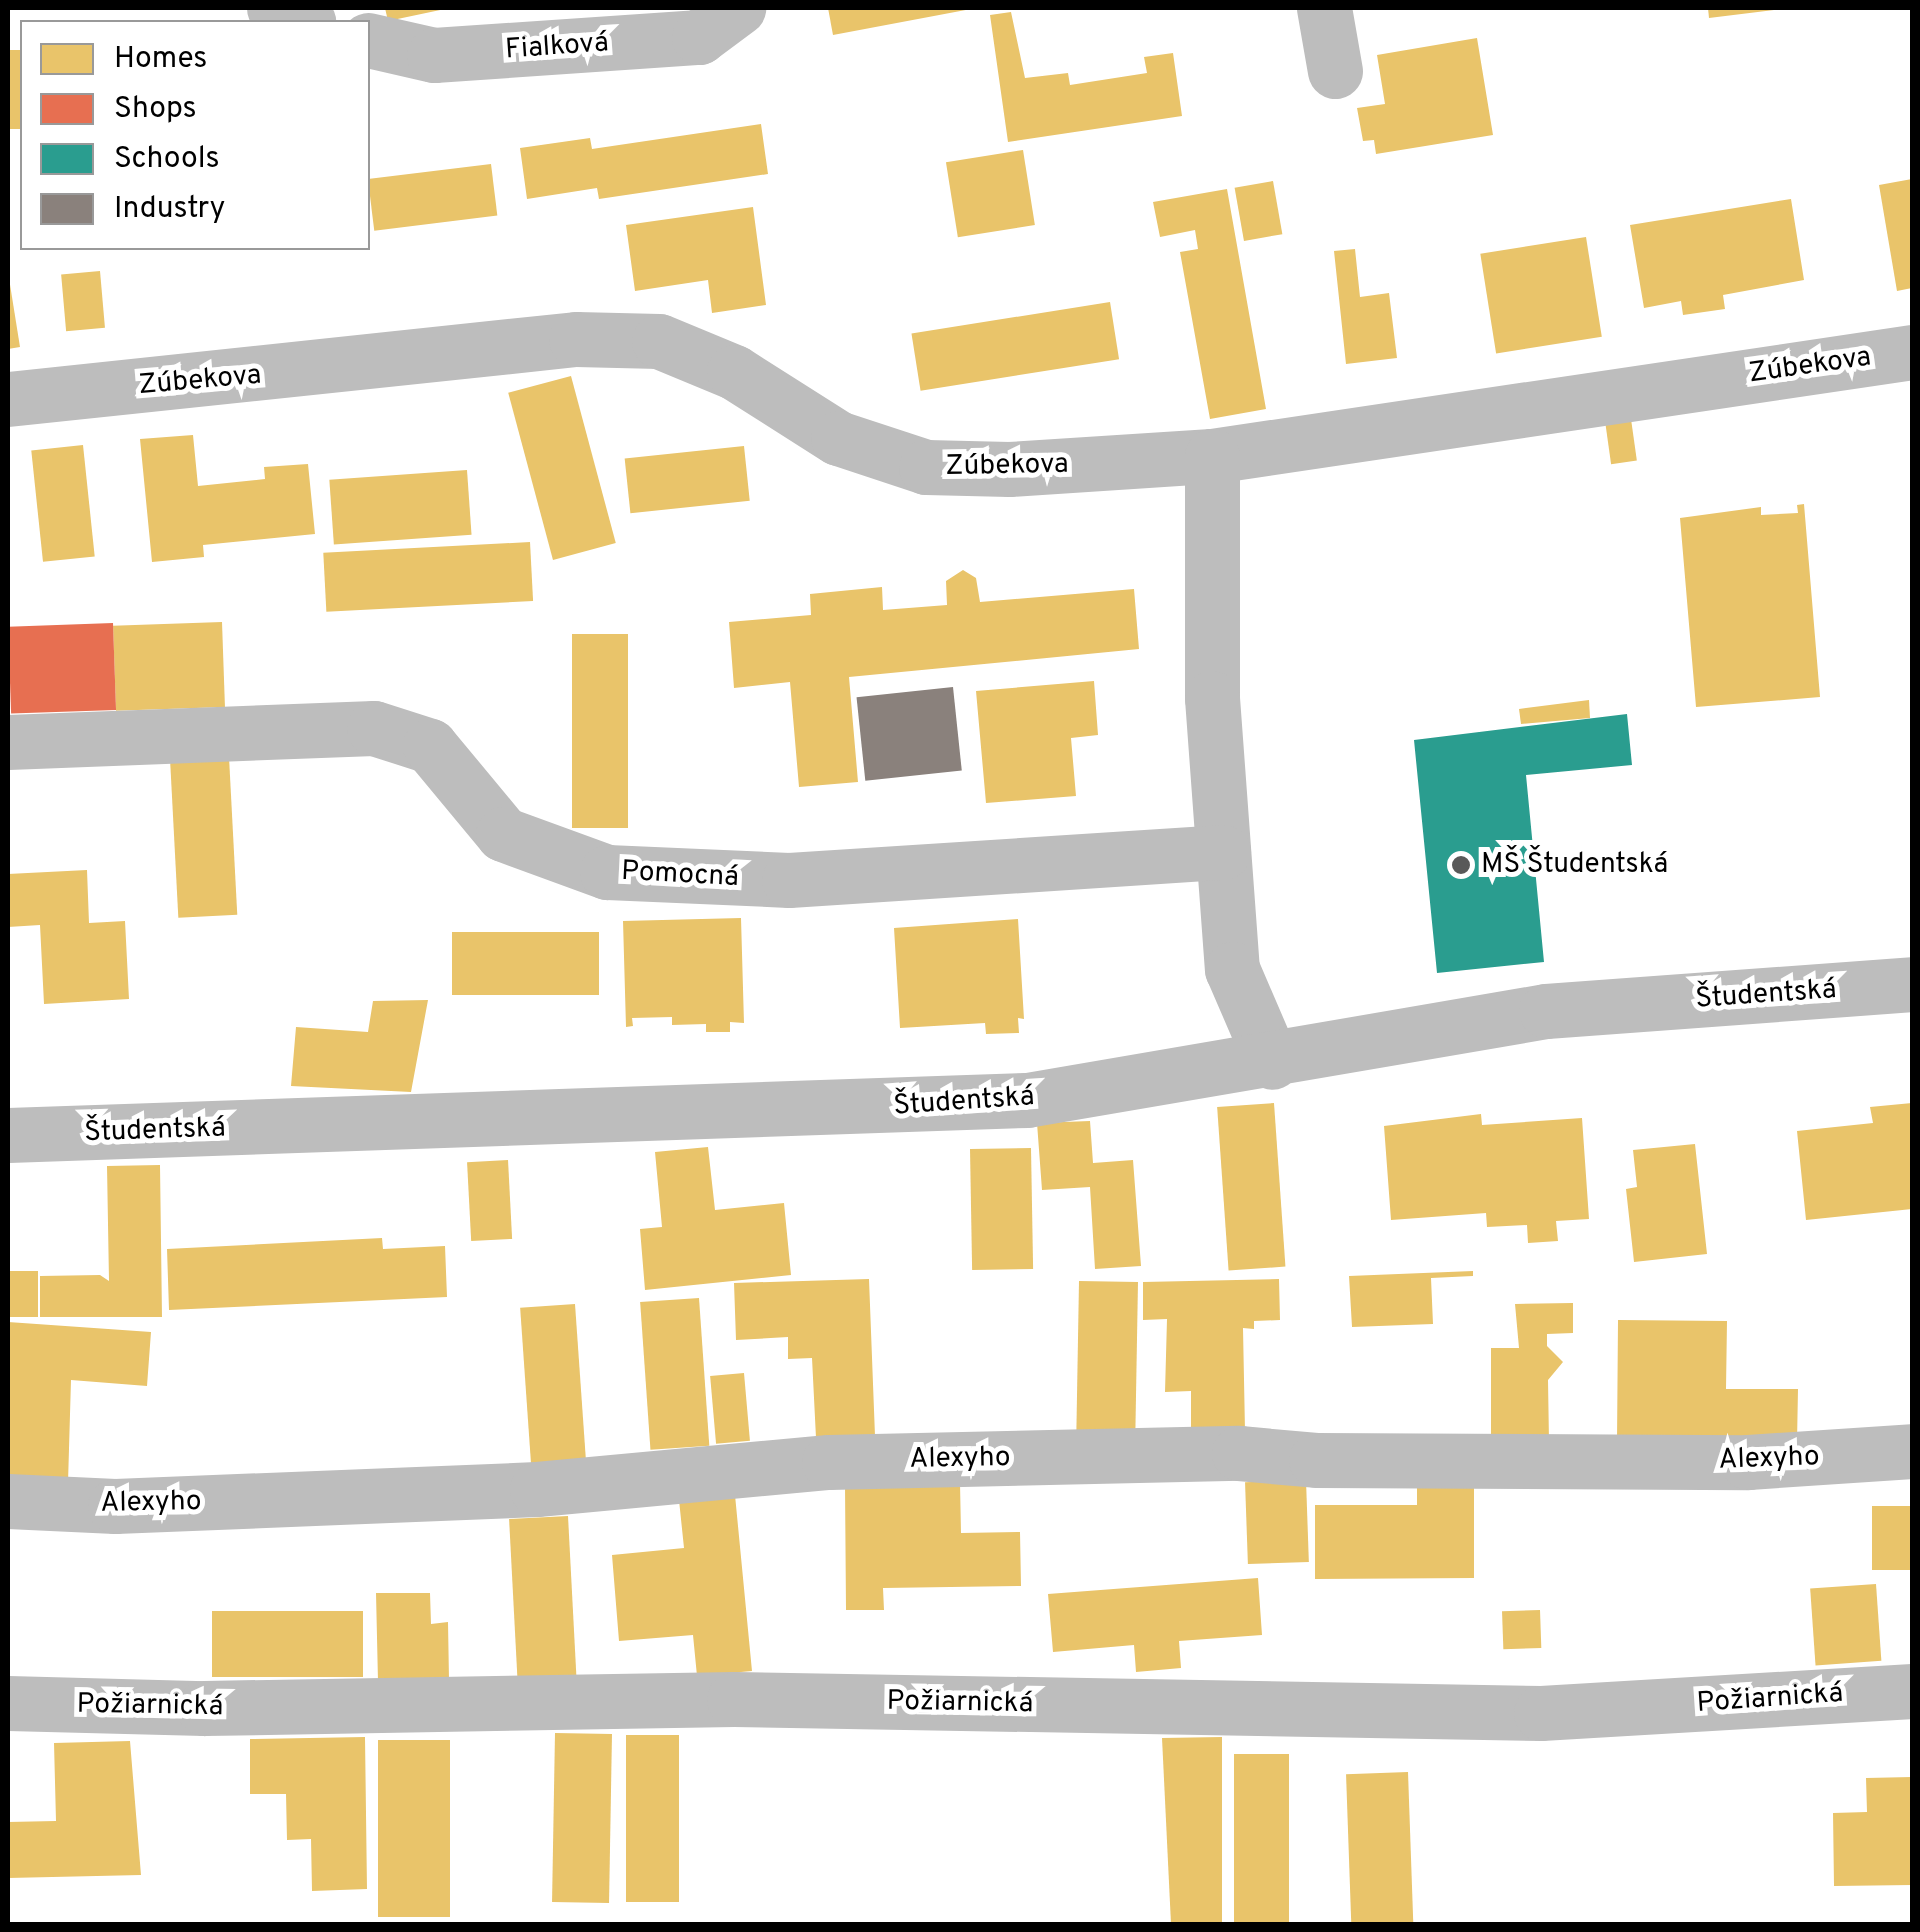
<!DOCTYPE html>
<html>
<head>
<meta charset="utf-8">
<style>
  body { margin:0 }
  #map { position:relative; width:1920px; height:1932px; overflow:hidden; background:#fff; font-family:Overpass,sans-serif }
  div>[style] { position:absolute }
  .homes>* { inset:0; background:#e9c46a; transform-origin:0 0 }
  .shops>* { inset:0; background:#e76f51; transform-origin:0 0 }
  .schools>* { inset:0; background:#2a9d8f }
  .industry>* { inset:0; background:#8a817c; transform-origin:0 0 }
  .minor>* { height:55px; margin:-27.5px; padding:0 27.5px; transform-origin:27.5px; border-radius:27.5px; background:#bdbdbd }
  .dots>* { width:28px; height:28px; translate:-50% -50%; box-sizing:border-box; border:5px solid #fff; border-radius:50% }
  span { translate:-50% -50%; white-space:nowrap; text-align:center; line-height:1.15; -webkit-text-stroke:10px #fff; paint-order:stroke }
  .street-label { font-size:28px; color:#000 }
  .poi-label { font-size:28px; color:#000 }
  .left { translate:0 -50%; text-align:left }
  .frame { position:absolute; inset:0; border:10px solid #000; pointer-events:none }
  .legend { position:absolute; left:20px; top:20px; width:350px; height:230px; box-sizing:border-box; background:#fff; border:2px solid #999; margin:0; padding:12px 18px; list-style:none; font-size:30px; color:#000 }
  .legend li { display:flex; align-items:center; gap:20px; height:50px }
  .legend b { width:50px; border:2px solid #999 }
</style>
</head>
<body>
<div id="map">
  <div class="homes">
    <div style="clip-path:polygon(385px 8px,445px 8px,445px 9px,388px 21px)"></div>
    <div style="clip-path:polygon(828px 8px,971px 8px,971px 9px,833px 35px)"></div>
    <div style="clip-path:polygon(1708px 8px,1773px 8px,1774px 10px,1709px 18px)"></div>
    <div style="clip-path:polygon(1011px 12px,1025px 78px,1068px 73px,1070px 85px,1147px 73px,1144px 57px,1173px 53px,1182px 116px,1008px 142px,990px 15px)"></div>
    <div style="clip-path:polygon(1477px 38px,1493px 135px,1376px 154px,1374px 140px,1363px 141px,1357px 108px,1385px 104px,1377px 55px)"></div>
    <div style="left:22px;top:50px;width:79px;height:14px;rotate:90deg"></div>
    <div style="clip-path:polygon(761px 124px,768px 174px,599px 199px,597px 188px,527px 199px,520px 148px,590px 138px,592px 149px)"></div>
    <div style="left:1023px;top:150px;width:76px;height:78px;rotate:81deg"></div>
    <div style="left:491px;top:164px;width:52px;height:124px;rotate:83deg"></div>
    <div style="clip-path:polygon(1912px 179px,1912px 288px,1897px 291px,1879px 185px)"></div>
    <div style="left:1273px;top:181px;width:54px;height:39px;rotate:80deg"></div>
    <div style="clip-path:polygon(1227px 189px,1266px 409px,1210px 419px,1180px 252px,1198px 249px,1195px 230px,1160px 237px,1153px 202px)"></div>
    <div style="clip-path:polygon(1791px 199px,1804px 280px,1723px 295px,1725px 309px,1683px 315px,1681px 301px,1644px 308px,1630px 225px)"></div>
    <div style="clip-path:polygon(753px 207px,766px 305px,712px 313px,708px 280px,635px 291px,626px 225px)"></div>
    <div style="left:1586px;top:237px;width:101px;height:107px;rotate:81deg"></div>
    <div style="clip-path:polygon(1355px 249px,1360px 297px,1389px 293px,1397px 358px,1346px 364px,1334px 251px)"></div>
    <div style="left:100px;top:271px;width:57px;height:39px;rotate:85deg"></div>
    <div style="clip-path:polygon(8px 272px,20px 347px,8px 349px)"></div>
    <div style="left:1110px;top:302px;width:58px;height:201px;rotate:81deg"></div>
    <div style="left:571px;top:376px;width:173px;height:65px;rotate:75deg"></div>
    <div style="left:1631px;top:419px;width:42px;height:26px;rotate:82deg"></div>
    <div style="clip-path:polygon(193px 435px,198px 486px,265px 479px,264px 467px,308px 464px,315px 534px,203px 545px,204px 557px,152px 562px,140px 439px)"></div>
    <div style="left:83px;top:445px;width:112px;height:52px;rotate:84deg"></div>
    <div style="left:744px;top:446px;width:55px;height:120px;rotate:84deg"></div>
    <div style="left:467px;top:470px;width:65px;height:138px;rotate:86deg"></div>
    <div style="clip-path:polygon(1804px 504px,1820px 697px,1696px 707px,1680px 518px,1761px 507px,1761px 515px,1798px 513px,1797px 505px)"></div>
    <div style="left:530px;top:542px;width:59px;height:207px;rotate:87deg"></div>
    <div style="clip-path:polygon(963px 570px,976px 578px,980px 602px,1134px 589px,1139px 649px,849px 677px,858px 782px,799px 787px,790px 682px,734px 688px,729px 622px,811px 615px,810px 594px,882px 587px,883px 610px,947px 605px,946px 581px)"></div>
    <div style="left:222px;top:622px;width:85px;height:109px;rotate:88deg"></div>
    <div style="left:628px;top:634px;width:194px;height:56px;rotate:90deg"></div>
    <div style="clip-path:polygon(1094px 681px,1098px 735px,1071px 738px,1076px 796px,986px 803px,976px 691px)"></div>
    <div style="clip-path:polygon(1589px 700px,1590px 718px,1521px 724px,1519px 709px)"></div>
    <div style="left:229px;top:757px;width:158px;height:59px;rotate:87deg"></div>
    <div style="clip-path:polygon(87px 870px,89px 923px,125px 921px,129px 999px,44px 1004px,40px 925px,8px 927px,8px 874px)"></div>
    <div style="clip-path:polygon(741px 918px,744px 1023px,730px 1022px,730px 1032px,706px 1032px,706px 1024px,672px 1025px,672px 1017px,632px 1018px,633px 1026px,626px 1027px,623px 921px)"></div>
    <div style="clip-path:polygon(1018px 919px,1024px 1019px,1018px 1018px,1019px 1033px,986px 1034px,985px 1023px,900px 1028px,894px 928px)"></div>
    <div style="left:452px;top:932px;width:147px;height:63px"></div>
    <div style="clip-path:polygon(428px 1000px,411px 1092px,291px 1086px,296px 1027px,368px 1032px,373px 1001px)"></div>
    <div style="left:1274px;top:1103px;width:164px;height:57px;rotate:86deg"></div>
    <div style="clip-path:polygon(1912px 1103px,1912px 1209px,1806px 1220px,1797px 1131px,1873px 1123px,1870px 1107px)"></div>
    <div style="clip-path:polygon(1481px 1114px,1482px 1125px,1582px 1118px,1589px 1219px,1556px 1221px,1558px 1241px,1528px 1243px,1527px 1225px,1487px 1227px,1486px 1213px,1391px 1220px,1384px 1126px)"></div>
    <div style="clip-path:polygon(1090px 1121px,1093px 1163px,1133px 1160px,1141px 1266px,1095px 1269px,1090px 1187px,1042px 1190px,1037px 1123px)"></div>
    <div style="clip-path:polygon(1695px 1144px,1707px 1254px,1634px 1262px,1626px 1189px,1637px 1187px,1633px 1150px)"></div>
    <div style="clip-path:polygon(708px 1147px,715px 1210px,784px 1203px,791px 1275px,645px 1290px,640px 1229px,662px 1227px,655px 1152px)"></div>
    <div style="left:1031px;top:1148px;width:121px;height:61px;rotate:89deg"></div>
    <div style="left:508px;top:1160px;width:79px;height:41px;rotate:87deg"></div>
    <div style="clip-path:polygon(160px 1165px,162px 1317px,40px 1317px,40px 1276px,100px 1275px,109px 1281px,107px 1166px)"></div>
    <div style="clip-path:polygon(382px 1238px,383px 1249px,445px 1246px,447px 1297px,169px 1310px,167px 1249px)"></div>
    <div style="left:8px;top:1271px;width:30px;height:46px"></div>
    <div style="clip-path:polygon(1473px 1271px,1473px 1276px,1431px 1278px,1433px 1324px,1352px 1327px,1349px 1276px)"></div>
    <div style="clip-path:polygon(869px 1279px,875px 1436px,816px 1438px,812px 1358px,788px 1359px,788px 1337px,736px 1340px,734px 1283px)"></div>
    <div style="clip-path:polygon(1279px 1279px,1280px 1320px,1254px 1321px,1254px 1329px,1243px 1328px,1245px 1431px,1191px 1431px,1191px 1391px,1165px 1392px,1167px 1319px,1143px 1320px,1143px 1282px)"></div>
    <div style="left:1079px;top:1281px;width:59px;height:150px;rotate:1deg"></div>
    <div style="left:699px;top:1298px;width:148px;height:59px;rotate:86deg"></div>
    <div style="clip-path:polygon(1573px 1303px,1573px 1333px,1547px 1334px,1547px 1346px,1563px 1362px,1548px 1380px,1549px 1442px,1491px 1440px,1491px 1348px,1519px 1348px,1515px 1304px)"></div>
    <div style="left:575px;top:1304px;width:158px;height:55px;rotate:86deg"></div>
    <div style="clip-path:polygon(1618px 1320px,1727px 1321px,1726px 1389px,1798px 1389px,1797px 1442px,1617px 1441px)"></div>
    <div style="clip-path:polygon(8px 1322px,151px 1332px,147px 1386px,71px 1380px,68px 1483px,8px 1478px)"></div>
    <div style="left:744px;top:1373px;width:68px;height:34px;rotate:85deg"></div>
    <div style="left:1306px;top:1480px;width:82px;height:61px;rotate:88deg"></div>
    <div style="clip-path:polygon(960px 1483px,961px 1533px,1020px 1532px,1021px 1586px,883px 1588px,884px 1610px,846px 1610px,845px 1485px)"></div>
    <div style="clip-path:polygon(1474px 1487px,1474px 1578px,1315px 1579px,1315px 1505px,1417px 1505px,1417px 1488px)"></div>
    <div style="clip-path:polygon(735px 1495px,752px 1671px,697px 1676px,693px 1635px,619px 1641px,612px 1555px,684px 1548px,679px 1500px)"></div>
    <div style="left:1912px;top:1506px;width:64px;height:40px;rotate:90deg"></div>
    <div style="left:568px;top:1516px;width:165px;height:59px;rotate:87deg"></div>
    <div style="clip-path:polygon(1258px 1578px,1262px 1635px,1179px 1641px,1181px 1668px,1136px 1672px,1134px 1645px,1053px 1652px,1048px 1594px)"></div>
    <div style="left:1876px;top:1584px;width:77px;height:66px;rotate:86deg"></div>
    <div style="clip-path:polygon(376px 1593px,430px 1593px,431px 1624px,448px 1622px,449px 1680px,378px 1682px)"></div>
    <div style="left:1540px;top:1610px;width:38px;height:38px;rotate:88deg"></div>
    <div style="left:212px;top:1611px;width:151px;height:66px"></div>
    <div style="left:555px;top:1733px;width:57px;height:169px;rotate:1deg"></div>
    <div style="left:626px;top:1735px;width:53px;height:167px"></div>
    <div style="clip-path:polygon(365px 1737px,367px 1889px,312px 1891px,311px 1839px,287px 1840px,286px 1794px,250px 1794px,250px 1739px)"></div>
    <div style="clip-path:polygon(1222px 1737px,1222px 1924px,1171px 1924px,1162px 1738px)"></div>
    <div style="left:378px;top:1740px;width:72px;height:177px"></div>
    <div style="clip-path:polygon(130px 1741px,141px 1875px,8px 1878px,8px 1822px,56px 1821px,54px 1743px)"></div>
    <div style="left:1234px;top:1754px;width:55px;height:170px"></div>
    <div style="left:1408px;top:1772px;width:152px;height:62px;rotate:88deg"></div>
    <div style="clip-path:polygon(1912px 1777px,1912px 1885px,1834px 1886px,1833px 1813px,1867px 1812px,1866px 1778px)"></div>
  </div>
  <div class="shops">
    <div style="left:113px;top:623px;width:87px;height:105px;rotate:88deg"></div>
  </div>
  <div class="schools">
    <div style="clip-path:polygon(1627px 714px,1632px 765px,1526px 775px,1544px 962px,1437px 973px,1414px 740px)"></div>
  </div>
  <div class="industry">
    <div style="left:953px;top:687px;width:84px;height:97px;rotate:84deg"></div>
  </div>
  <div class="minor">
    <div style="left:274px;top:8px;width:37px;rotate:22deg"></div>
    <div style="left:1324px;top:8px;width:64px;rotate:80.1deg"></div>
    <div style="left:368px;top:40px;width:68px;rotate:12.8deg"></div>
    <div style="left:434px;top:55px;width:266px;rotate:-3.9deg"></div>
    <div style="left:699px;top:37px;width:49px;rotate:-36.6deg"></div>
    <div style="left:8px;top:399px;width:571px;rotate:-6.03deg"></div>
    <div style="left:576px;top:339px;width:83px;rotate:1.4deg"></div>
    <div style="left:659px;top:341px;width:81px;rotate:22.5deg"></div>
    <div style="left:734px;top:372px;width:123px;rotate:32.4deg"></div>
    <div style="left:838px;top:438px;width:93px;rotate:18.2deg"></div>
    <div style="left:926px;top:467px;width:83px;rotate:1.4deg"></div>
    <div style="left:1009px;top:469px;width:203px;rotate:-3.7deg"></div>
    <div style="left:1212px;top:456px;width:708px;rotate:-8.45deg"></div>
    <div style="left:1212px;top:456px;width:242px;rotate:90deg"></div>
    <div style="left:1212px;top:698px;width:272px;rotate:85.8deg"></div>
    <div style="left:1232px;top:969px;width:101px;rotate:66.7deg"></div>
    <div style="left:8px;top:742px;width:366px;rotate:-2.2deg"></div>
    <div style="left:374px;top:728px;width:59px;rotate:17.8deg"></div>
    <div style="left:430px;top:746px;width:114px;rotate:50.3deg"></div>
    <div style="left:503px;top:834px;width:111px;rotate:20.1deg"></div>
    <div style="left:607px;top:872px;width:182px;rotate:2.5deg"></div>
    <div style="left:789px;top:880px;width:435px;rotate:-3.7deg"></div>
    <div style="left:8px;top:1135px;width:1020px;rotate:-1.97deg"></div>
    <div style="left:1027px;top:1100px;width:527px;rotate:-9.73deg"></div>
    <div style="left:1546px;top:1011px;width:367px;rotate:-4.2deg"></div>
    <div style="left:8px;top:1501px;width:107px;rotate:2.7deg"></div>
    <div style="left:115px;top:1506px;width:422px;rotate:-2.3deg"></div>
    <div style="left:537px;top:1489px;width:293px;rotate:-5.3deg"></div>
    <div style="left:829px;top:1462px;width:410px;rotate:-1.3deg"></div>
    <div style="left:1239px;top:1453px;width:77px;rotate:5.2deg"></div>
    <div style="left:1316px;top:1460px;width:432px;rotate:0.3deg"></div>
    <div style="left:1748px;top:1462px;width:164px;rotate:-3.8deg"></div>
    <div style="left:8px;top:1703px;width:196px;rotate:1.5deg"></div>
    <div style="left:204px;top:1708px;width:530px;rotate:-0.97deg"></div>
    <div style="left:734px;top:1699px;width:807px;rotate:0.99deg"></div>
    <div style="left:1541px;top:1713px;width:372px;rotate:-3.4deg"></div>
  </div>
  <div class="dots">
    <div style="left:1461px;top:865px;background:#595959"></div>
  </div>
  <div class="street-label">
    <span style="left:557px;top:47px;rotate:-4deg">Fialková</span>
    <span style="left:1810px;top:366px;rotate:-8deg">Zúbekova</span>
    <span style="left:200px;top:381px;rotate:-5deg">Zúbekova</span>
    <span style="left:1007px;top:466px;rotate:-1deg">Zúbekova</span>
    <span style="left:680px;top:875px;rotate:3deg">Pomocná</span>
    <span style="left:1766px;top:995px;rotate:-4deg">Študentská</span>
    <span style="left:964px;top:1102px;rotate:-4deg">Študentská</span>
    <span style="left:155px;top:1131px;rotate:-2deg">Študentská</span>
    <span style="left:960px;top:1459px;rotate:-1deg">Alexyho</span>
    <span style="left:1769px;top:1459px;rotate:-2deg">Alexyho</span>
    <span style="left:151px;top:1503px;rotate:-1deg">Alexyho</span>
    <span style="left:1770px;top:1699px;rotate:-4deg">Požiarnická</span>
    <span style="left:960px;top:1703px;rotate:1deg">Požiarnická</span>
    <span style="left:150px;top:1706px;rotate:1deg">Požiarnická</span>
  </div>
  <div class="poi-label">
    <span class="left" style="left:1481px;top:865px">MŠ Študentská</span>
  </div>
  <div class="frame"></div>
  <ul class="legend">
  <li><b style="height:28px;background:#e9c46a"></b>Homes</li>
  <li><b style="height:28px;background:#e76f51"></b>Shops</li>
  <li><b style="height:28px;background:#2a9d8f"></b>Schools</li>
  <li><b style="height:28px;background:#8a817c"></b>Industry</li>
  </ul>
</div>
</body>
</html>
